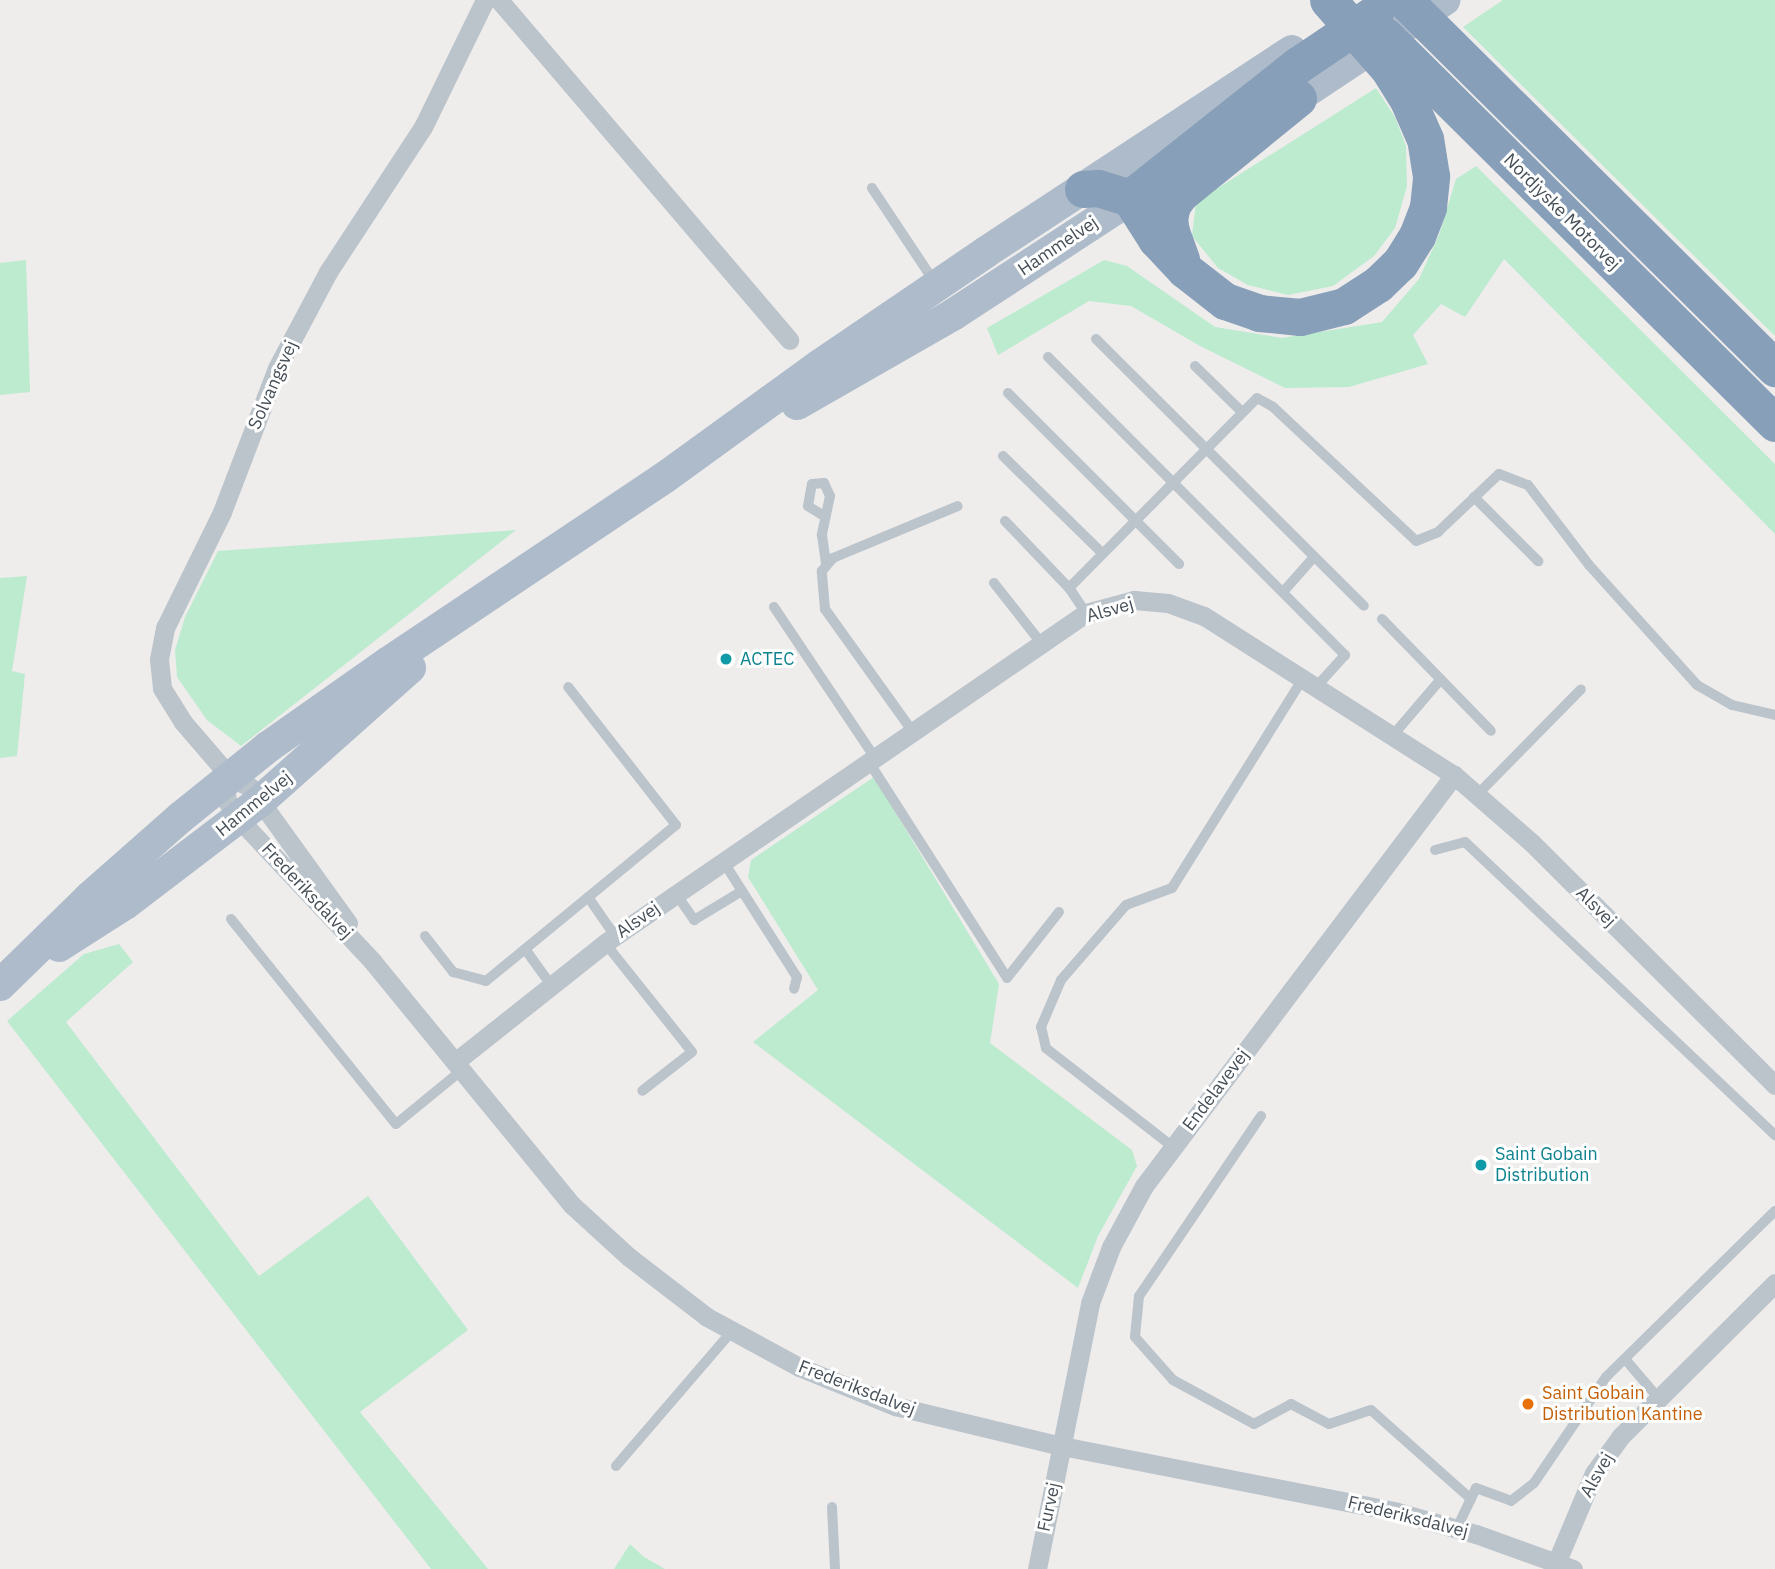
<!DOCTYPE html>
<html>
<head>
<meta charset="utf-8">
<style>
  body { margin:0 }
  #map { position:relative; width:1775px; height:1569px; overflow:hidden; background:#efecec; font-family:"IBM Plex Sans",sans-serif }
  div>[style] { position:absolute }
  .green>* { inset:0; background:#bcebcf }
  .service>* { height:10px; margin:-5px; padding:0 5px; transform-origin:5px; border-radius:5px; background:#bbc4cb }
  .minor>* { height:19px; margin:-9.5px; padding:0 9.5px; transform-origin:9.5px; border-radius:9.5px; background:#bbc4cb }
  .primary>* { height:32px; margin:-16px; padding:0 16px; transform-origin:16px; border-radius:16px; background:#adbbca }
  .motorway>* { height:37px; margin:-18.5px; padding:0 18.5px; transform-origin:18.5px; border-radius:18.5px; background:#879fb8 }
  .dots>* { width:19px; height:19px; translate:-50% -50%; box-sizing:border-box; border:4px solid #fff; border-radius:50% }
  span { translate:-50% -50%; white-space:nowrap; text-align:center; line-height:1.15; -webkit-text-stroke:6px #fff; paint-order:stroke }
  .street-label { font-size:18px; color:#464f58 }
  .culture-label { font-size:18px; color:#0d838f }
  .left { translate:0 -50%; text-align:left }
  .food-label { font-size:18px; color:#c56008 }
</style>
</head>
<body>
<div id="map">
  <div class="green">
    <div style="clip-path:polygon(1503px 0,1775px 0,1775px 336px,1463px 27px)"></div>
    <div style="clip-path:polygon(1376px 88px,1395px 117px,1406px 146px,1407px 186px,1395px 228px,1374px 256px,1333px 286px,1288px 295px,1248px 285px,1218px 268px,1192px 236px,1196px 202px)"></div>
    <div style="clip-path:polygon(1476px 166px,1775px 464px,1775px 534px,1504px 259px,1465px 317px,1441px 304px,1413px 335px,1428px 364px,1349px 387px,1285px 388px,1200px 346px,1131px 306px,1089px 301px,998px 355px,987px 328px,1104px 260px,1127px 266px,1215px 327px,1282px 338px,1382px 322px,1419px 279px,1439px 235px,1456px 179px)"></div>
    <div style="clip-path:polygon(26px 260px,30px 392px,0 395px,0 263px)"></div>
    <div style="clip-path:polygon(516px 530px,241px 746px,207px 720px,177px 677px,175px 650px,185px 617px,218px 551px)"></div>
    <div style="clip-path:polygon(27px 576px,12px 671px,25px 674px,17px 756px,0 758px,0 578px)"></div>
    <div style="clip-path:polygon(874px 777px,999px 984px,990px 1043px,1132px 1150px,1137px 1166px,1098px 1236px,1078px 1288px,753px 1042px,818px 990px,748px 877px,751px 860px)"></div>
    <div style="clip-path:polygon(119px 944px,133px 962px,66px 1022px,259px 1276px,368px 1196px,468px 1330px,360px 1412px,488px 1569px,431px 1569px,7px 1021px,84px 954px)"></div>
    <div style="clip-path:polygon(630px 1544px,644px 1557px,665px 1569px,614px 1569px)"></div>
  </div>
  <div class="service">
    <div style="left:872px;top:188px;width:114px;rotate:56.4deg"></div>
    <div style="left:1096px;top:339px;width:378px;rotate:44.9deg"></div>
    <div style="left:1048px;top:357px;width:421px;rotate:45.1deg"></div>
    <div style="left:1345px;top:655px;width:42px;rotate:132.1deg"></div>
    <div style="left:1195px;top:366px;width:66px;rotate:44.4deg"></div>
    <div style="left:1008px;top:393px;width:242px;rotate:45deg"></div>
    <div style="left:1003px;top:456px;width:139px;rotate:44.4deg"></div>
    <div style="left:1474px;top:497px;width:91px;rotate:45deg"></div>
    <div style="left:824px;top:516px;width:19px;rotate:-148deg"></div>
    <div style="left:808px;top:506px;width:22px;rotate:-80deg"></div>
    <div style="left:812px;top:484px;width:12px;rotate:-5deg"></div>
    <div style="left:824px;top:483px;width:14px;rotate:65deg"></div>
    <div style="left:830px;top:496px;width:40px;rotate:102deg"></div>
    <div style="left:822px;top:535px;width:30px;rotate:82deg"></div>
    <div style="left:1005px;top:521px;width:93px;rotate:46.3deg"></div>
    <div style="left:994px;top:583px;width:78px;rotate:51.8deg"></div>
    <div style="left:1283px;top:592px;width:47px;rotate:-48.5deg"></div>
    <div style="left:774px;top:607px;width:182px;rotate:56.2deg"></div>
    <div style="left:1086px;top:613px;width:30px;rotate:-124deg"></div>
    <div style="left:1069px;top:588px;width:267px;rotate:-45.3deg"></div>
    <div style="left:1257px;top:398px;width:18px;rotate:29deg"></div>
    <div style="left:1273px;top:407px;width:196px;rotate:43.1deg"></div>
    <div style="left:1416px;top:541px;width:24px;rotate:-22deg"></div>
    <div style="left:1438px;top:532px;width:84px;rotate:-43.6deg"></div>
    <div style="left:1499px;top:474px;width:31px;rotate:21deg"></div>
    <div style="left:1528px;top:485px;width:101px;rotate:52.7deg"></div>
    <div style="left:1589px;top:565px;width:161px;rotate:48deg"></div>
    <div style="left:1697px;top:685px;width:40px;rotate:29.7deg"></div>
    <div style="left:1732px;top:705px;width:44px;rotate:13.1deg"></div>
    <div style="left:1382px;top:619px;width:156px;rotate:45.8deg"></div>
    <div style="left:913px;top:732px;width:151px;rotate:-125.6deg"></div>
    <div style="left:825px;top:609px;width:38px;rotate:-95deg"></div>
    <div style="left:822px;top:571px;width:17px;rotate:-50deg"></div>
    <div style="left:833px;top:558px;width:135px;rotate:-22.6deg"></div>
    <div style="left:1394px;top:734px;width:72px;rotate:-49.5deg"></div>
    <div style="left:869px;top:762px;width:256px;rotate:57.4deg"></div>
    <div style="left:1007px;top:978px;width:84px;rotate:-51.8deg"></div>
    <div style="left:1477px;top:795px;width:148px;rotate:-45.5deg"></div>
    <div style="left:1435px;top:850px;width:31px;rotate:-15deg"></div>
    <div style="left:1465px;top:842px;width:427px;rotate:43.4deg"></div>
    <div style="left:723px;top:861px;width:138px;rotate:57.5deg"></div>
    <div style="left:797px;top:977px;width:12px;rotate:104deg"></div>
    <div style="left:676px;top:894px;width:32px;rotate:55deg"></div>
    <div style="left:694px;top:920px;width:56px;rotate:-31.1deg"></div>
    <div style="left:588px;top:897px;width:47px;rotate:55.3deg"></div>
    <div style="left:231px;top:919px;width:263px;rotate:51.2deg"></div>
    <div style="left:396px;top:1124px;width:85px;rotate:-39.3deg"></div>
    <div style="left:425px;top:936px;width:46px;rotate:52.1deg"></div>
    <div style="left:453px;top:972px;width:34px;rotate:15deg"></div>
    <div style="left:486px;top:981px;width:246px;rotate:-39.4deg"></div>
    <div style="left:676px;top:825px;width:175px;rotate:-128deg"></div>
    <div style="left:605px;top:943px;width:139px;rotate:51.4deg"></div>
    <div style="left:692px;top:1052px;width:63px;rotate:142deg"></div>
    <div style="left:525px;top:949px;width:44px;rotate:54.2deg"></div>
    <div style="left:1261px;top:1116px;width:217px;rotate:124.1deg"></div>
    <div style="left:1139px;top:1296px;width:41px;rotate:95.6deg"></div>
    <div style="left:1135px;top:1337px;width:57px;rotate:48.5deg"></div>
    <div style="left:1173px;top:1380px;width:92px;rotate:28.5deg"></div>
    <div style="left:1254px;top:1424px;width:42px;rotate:-28.4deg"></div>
    <div style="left:1291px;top:1404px;width:43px;rotate:27.8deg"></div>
    <div style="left:1329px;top:1424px;width:44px;rotate:-18.4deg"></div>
    <div style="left:1371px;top:1410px;width:134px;rotate:41.7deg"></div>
    <div style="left:1173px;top:1147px;width:161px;rotate:-142.1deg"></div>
    <div style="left:1046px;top:1048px;width:22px;rotate:-103deg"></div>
    <div style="left:1041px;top:1027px;width:51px;rotate:-66.9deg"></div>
    <div style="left:1061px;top:980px;width:99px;rotate:-49.1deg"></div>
    <div style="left:1126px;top:905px;width:49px;rotate:-20.3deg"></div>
    <div style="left:1172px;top:888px;width:248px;rotate:-58deg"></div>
    <div style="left:1625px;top:1359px;width:52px;rotate:49.6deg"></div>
    <div style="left:616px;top:1466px;width:179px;rotate:-49.3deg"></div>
    <div style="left:832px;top:1507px;width:62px;rotate:87.2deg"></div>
    <div style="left:1457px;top:1528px;width:44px;rotate:-64.6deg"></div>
    <div style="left:1476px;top:1488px;width:37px;rotate:20deg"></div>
    <div style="left:1511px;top:1501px;width:29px;rotate:-38deg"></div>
    <div style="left:1534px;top:1483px;width:128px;rotate:-55.8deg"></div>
    <div style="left:1606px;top:1377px;width:237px;rotate:-44.5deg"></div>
  </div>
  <div class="minor">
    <div style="left:499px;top:0;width:447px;rotate:49.5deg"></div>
    <div style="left:225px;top:783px;width:18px;rotate:84deg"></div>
    <div style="left:227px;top:801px;width:20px;rotate:57deg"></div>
    <div style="left:238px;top:818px;width:197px;rotate:46.8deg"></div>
    <div style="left:373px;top:962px;width:314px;rotate:50.7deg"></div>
    <div style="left:572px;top:1205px;width:77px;rotate:42.4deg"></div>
    <div style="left:629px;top:1257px;width:98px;rotate:37.6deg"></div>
    <div style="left:707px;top:1317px;width:105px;rotate:28.5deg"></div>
    <div style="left:799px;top:1367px;width:104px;rotate:22.1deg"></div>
    <div style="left:895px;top:1406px;width:172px;rotate:13.5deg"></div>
    <div style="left:1062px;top:1446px;width:341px;rotate:11.1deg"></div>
    <div style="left:1397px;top:1512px;width:82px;rotate:15.6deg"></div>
    <div style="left:1476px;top:1534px;width:103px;rotate:19.8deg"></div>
    <div style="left:348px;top:923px;width:168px;rotate:-125.8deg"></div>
    <div style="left:250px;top:787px;width:21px;rotate:-155deg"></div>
    <div style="left:231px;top:778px;width:74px;rotate:-130.6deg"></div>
    <div style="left:183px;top:722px;width:40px;rotate:-122deg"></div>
    <div style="left:162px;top:688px;width:29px;rotate:-96deg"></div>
    <div style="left:159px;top:659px;width:32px;rotate:-79deg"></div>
    <div style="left:165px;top:628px;width:129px;rotate:-63.8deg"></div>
    <div style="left:222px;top:512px;width:154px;rotate:-69.1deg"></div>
    <div style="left:277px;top:368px;width:109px;rotate:-62deg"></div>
    <div style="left:328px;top:272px;width:173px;rotate:-56.8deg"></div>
    <div style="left:423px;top:127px;width:141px;rotate:-64deg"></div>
    <div style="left:455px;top:1062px;width:191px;rotate:-38.4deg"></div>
    <div style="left:605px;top:943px;width:583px;rotate:-34.45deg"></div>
    <div style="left:1086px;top:613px;width:50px;rotate:-15.2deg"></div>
    <div style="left:1134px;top:600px;width:34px;rotate:5deg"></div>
    <div style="left:1168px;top:603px;width:38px;rotate:20deg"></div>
    <div style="left:1204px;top:616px;width:296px;rotate:32.5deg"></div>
    <div style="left:1454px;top:775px;width:103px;rotate:41.1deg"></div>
    <div style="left:1532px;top:843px;width:343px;rotate:44.9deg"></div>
    <div style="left:1557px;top:1561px;width:95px;rotate:-67.2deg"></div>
    <div style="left:1594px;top:1473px;width:46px;rotate:-53.9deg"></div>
    <div style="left:1621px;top:1436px;width:217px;rotate:-44.8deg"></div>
    <div style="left:1037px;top:1569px;width:271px;rotate:-78.7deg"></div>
    <div style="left:1090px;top:1303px;width:60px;rotate:-69.4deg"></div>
    <div style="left:1111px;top:1247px;width:69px;rotate:-61.6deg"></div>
    <div style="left:1144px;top:1186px;width:515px;rotate:-52.97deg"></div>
  </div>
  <div class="primary">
    <div style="left:1277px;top:111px;width:201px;rotate:-33.6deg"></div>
    <div style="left:797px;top:404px;width:181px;rotate:-29.8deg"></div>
    <div style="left:954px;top:314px;width:229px;rotate:-33.1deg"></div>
    <div style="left:59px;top:946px;width:78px;rotate:-32.5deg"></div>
    <div style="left:125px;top:904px;width:168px;rotate:-37.3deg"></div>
    <div style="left:259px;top:802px;width:202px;rotate:-41.6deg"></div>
    <div style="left:0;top:985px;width:124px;rotate:-44.3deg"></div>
    <div style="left:89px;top:898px;width:123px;rotate:-41.4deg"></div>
    <div style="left:181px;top:817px;width:112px;rotate:-38.8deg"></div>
    <div style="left:268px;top:747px;width:148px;rotate:-35.1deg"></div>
    <div style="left:389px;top:662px;width:331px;rotate:-33.8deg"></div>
    <div style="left:664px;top:478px;width:193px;rotate:-35.9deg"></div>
    <div style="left:820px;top:365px;width:201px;rotate:-34.2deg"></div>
    <div style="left:986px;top:252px;width:366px;rotate:-33.3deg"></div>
  </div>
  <div class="motorway">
    <div style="left:1404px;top:0;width:523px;rotate:44.77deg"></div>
    <div style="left:1384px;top:35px;width:551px;rotate:44.78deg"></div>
    <div style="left:1083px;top:189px;width:15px;rotate:-4deg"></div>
    <div style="left:1098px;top:188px;width:34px;rotate:17deg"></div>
    <div style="left:1130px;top:198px;width:49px;rotate:57.6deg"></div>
    <div style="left:1156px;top:239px;width:42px;rotate:46.9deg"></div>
    <div style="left:1185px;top:270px;width:51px;rotate:37.8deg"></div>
    <div style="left:1225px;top:301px;width:36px;rotate:19deg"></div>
    <div style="left:1259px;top:313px;width:41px;rotate:5.6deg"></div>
    <div style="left:1300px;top:317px;width:45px;rotate:-14deg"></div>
    <div style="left:1344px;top:306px;width:40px;rotate:-32.9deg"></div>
    <div style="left:1378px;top:284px;width:30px;rotate:-44deg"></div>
    <div style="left:1400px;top:263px;width:32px;rotate:-58deg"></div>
    <div style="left:1417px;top:236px;width:31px;rotate:-69deg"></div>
    <div style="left:1428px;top:207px;width:31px;rotate:-84deg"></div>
    <div style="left:1431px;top:176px;width:37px;rotate:-99deg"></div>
    <div style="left:1425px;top:139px;width:43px;rotate:-113.6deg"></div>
    <div style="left:1408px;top:100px;width:39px;rotate:-122deg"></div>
    <div style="left:1387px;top:67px;width:89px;rotate:-131.4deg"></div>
    <div style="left:1130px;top:198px;width:214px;rotate:-38.4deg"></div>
    <div style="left:1298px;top:65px;width:93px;rotate:-34deg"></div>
    <div style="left:1181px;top:259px;width:29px;rotate:-110deg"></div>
    <div style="left:1171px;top:232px;width:13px;rotate:-99deg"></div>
    <div style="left:1169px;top:219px;width:14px;rotate:-78deg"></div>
    <div style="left:1172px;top:205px;width:14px;rotate:-54deg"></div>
    <div style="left:1180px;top:194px;width:152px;rotate:-39.1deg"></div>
  </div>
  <div class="dots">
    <div style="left:726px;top:659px;background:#0f9aa8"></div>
    <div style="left:1481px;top:1165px;background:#0f9aa8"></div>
    <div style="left:1528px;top:1404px;background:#e8710a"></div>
  </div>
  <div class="street-label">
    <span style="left:1562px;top:212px;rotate:45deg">Nordjyske Motorvej</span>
    <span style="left:1058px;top:246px;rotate:-34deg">Hammelvej</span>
    <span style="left:273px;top:385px;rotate:-66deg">Solvangsvej</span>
    <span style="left:1110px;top:610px;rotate:-16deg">Alsvej</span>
    <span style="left:254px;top:804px;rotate:-39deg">Hammelvej</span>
    <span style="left:307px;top:891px;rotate:47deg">Frederiksdalvej</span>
    <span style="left:1596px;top:907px;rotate:45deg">Alsvej</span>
    <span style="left:638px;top:920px;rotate:-35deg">Alsvej</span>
    <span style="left:1216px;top:1090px;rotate:-53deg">Endelavevej</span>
    <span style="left:857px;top:1388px;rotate:21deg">Frederiksdalvej</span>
    <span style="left:1597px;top:1475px;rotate:-60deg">Alsvej</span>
    <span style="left:1049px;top:1507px;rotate:-78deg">Furvej</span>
    <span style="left:1408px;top:1517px;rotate:14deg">Frederiksdalvej</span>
  </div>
  <div class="culture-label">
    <span class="left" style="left:740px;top:659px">ACTEC</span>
    <span class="left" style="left:1495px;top:1165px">Saint Gobain<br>Distribution</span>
  </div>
  <div class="food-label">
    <span class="left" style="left:1542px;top:1404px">Saint Gobain<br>Distribution Kantine</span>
  </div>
</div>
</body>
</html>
